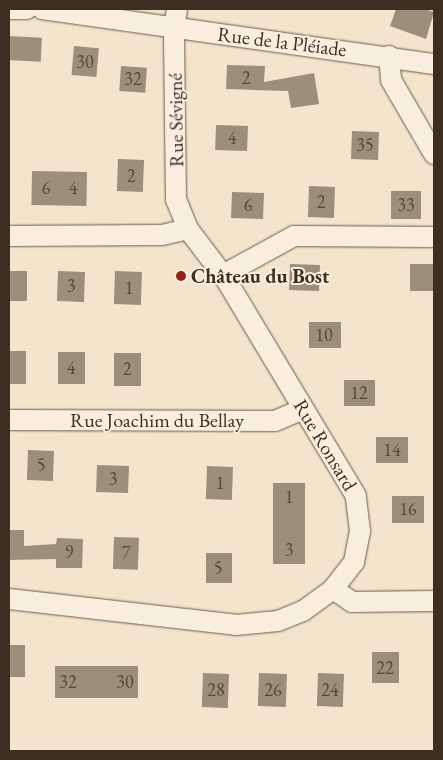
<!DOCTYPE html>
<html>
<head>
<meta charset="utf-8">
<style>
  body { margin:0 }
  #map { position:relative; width:443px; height:760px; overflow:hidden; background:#f3e5cd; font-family:"EB Garamond",serif }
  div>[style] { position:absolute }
  .building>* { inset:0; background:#9b8e7a; transform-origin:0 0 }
  .roads { filter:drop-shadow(0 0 1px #6a5c4c) drop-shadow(0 0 1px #6a5c4c) }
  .minor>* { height:20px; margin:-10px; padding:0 10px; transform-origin:10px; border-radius:10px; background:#f7eede }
  .dots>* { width:14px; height:14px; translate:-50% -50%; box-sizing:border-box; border:2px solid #f7eede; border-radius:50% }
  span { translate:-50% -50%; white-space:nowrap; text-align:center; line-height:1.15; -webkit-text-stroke:4px #f7eede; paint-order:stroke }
  .number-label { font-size:18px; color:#544737 }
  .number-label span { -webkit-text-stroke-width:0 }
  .street-label { font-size:20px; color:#3c2f21 }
  .poi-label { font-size:20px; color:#3c2f21; font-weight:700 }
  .left { translate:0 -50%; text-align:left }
  .frame { position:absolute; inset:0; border:10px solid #3c2f21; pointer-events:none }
</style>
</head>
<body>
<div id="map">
  <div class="building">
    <div style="clip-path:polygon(396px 9px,424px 9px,434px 12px,426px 39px,390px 26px)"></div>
    <div style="left:9px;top:36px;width:33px;height:24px;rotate:3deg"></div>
    <div style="left:74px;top:46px;width:25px;height:29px;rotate:5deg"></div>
    <div style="clip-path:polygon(227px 65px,265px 66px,264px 82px,314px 73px,319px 104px,291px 108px,288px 91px,226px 89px)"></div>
    <div style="left:121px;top:66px;width:26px;height:25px;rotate:4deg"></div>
    <div style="left:216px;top:125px;width:32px;height:25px;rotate:2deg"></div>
    <div style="left:352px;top:131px;width:27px;height:28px;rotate:2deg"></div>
    <div style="left:118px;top:159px;width:26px;height:32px;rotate:2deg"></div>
    <div style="left:32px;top:171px;width:55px;height:34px;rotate:1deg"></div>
    <div style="left:309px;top:186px;width:26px;height:31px;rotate:2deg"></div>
    <div style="left:391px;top:191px;width:30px;height:28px"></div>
    <div style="left:232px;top:192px;width:32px;height:26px;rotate:2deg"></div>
    <div style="left:290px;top:264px;width:30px;height:26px;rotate:2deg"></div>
    <div style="left:410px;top:264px;width:24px;height:27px"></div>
    <div style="left:9px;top:271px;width:18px;height:30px"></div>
    <div style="left:58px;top:271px;width:27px;height:30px;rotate:2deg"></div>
    <div style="left:115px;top:271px;width:27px;height:33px;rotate:2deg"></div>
    <div style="left:309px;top:322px;width:32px;height:26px"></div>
    <div style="left:9px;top:351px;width:17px;height:33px"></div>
    <div style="left:85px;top:352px;width:32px;height:27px;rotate:90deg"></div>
    <div style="left:114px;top:353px;width:27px;height:33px"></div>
    <div style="left:344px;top:380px;width:31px;height:26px"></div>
    <div style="left:376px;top:437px;width:32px;height:26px"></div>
    <div style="left:28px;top:450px;width:26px;height:30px;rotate:2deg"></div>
    <div style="left:97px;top:465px;width:32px;height:27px;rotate:2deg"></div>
    <div style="left:207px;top:466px;width:26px;height:33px;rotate:2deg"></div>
    <div style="left:273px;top:483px;width:32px;height:81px"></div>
    <div style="left:392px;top:496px;width:32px;height:27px"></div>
    <div style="clip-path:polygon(9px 530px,24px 530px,24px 546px,56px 544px,57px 538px,83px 539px,82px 568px,56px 568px,56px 559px,9px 560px)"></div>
    <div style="left:114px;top:537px;width:25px;height:32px;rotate:2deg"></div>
    <div style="left:206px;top:553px;width:26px;height:30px"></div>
    <div style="left:9px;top:645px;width:16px;height:32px"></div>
    <div style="left:372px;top:652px;width:27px;height:31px"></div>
    <div style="left:55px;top:666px;width:83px;height:32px"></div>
    <div style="left:203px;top:673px;width:26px;height:34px;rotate:2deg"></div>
    <div style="left:259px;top:673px;width:28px;height:33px;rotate:2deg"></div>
    <div style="left:318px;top:673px;width:26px;height:33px;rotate:2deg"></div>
  </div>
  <div class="roads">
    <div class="minor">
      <div style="left:9px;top:9px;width:18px"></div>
      <div style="left:42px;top:9px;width:396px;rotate:8deg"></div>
      <div style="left:389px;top:56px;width:24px;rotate:85deg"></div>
      <div style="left:391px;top:80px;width:86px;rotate:59.8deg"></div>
      <div style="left:9px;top:236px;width:153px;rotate:-0.4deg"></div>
      <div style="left:162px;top:235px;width:27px;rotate:-13deg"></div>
      <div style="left:223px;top:275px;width:81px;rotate:-28.8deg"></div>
      <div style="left:294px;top:236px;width:140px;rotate:0.4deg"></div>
      <div style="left:9px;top:420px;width:266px;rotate:0.2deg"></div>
      <div style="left:275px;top:421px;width:30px;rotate:-23deg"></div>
      <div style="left:333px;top:589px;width:23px;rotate:34deg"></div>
      <div style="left:352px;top:602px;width:82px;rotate:-0.7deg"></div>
      <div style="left:9px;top:599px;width:228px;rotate:6.5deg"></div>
      <div style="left:236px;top:625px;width:42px;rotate:-5.4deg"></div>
      <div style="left:278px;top:621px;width:27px;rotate:-22deg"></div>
      <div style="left:303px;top:611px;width:37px;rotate:-36deg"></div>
      <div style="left:333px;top:589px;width:34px;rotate:-52deg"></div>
      <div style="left:354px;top:562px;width:32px;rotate:-79deg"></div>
      <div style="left:360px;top:531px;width:35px;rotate:-97deg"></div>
      <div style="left:356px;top:496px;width:258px;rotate:-121deg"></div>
      <div style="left:223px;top:275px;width:58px;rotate:-127.3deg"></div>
      <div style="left:188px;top:229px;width:31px;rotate:-112deg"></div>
      <div style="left:176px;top:200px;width:172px;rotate:-90.7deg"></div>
      <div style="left:174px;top:28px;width:19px;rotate:-81deg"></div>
    </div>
  </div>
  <div class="dots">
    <div style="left:181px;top:276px;background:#8f2418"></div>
  </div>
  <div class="number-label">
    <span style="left:85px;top:62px">30</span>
    <span style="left:246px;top:78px">2</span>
    <span style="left:133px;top:79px">32</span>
    <span style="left:232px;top:138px">4</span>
    <span style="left:365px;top:145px">35</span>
    <span style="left:131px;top:176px">2</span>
    <span style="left:46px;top:188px">6</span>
    <span style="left:73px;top:188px">4</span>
    <span style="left:321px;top:202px">2</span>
    <span style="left:248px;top:205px">6</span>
    <span style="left:406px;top:205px">33</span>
    <span style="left:71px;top:286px">3</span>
    <span style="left:129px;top:288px">1</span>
    <span style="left:324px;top:335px">10</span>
    <span style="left:71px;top:368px">4</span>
    <span style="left:127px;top:369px">2</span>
    <span style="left:359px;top:393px">12</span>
    <span style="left:392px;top:450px">14</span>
    <span style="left:41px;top:465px">5</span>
    <span style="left:113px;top:479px">3</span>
    <span style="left:220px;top:483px">1</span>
    <span style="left:289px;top:497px">1</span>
    <span style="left:408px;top:509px">16</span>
    <span style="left:289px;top:550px">3</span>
    <span style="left:69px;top:552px">9</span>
    <span style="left:126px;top:553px">7</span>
    <span style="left:218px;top:568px">5</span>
    <span style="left:385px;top:668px">22</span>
    <span style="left:68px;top:682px">32</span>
    <span style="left:125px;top:682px">30</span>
    <span style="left:216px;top:690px">28</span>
    <span style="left:273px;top:690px">26</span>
    <span style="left:330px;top:690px">24</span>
  </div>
  <div class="street-label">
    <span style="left:282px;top:42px;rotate:7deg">Rue de la Pléiade</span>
    <span style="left:176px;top:120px;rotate:-91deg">Rue Sévigné</span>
    <span style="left:157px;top:420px">Rue Joachim du Bellay</span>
    <span style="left:325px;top:445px;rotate:59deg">Rue Ronsard</span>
  </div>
  <div class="poi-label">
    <span class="left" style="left:191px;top:276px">Château du Bost</span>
  </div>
  <div class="frame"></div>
</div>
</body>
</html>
